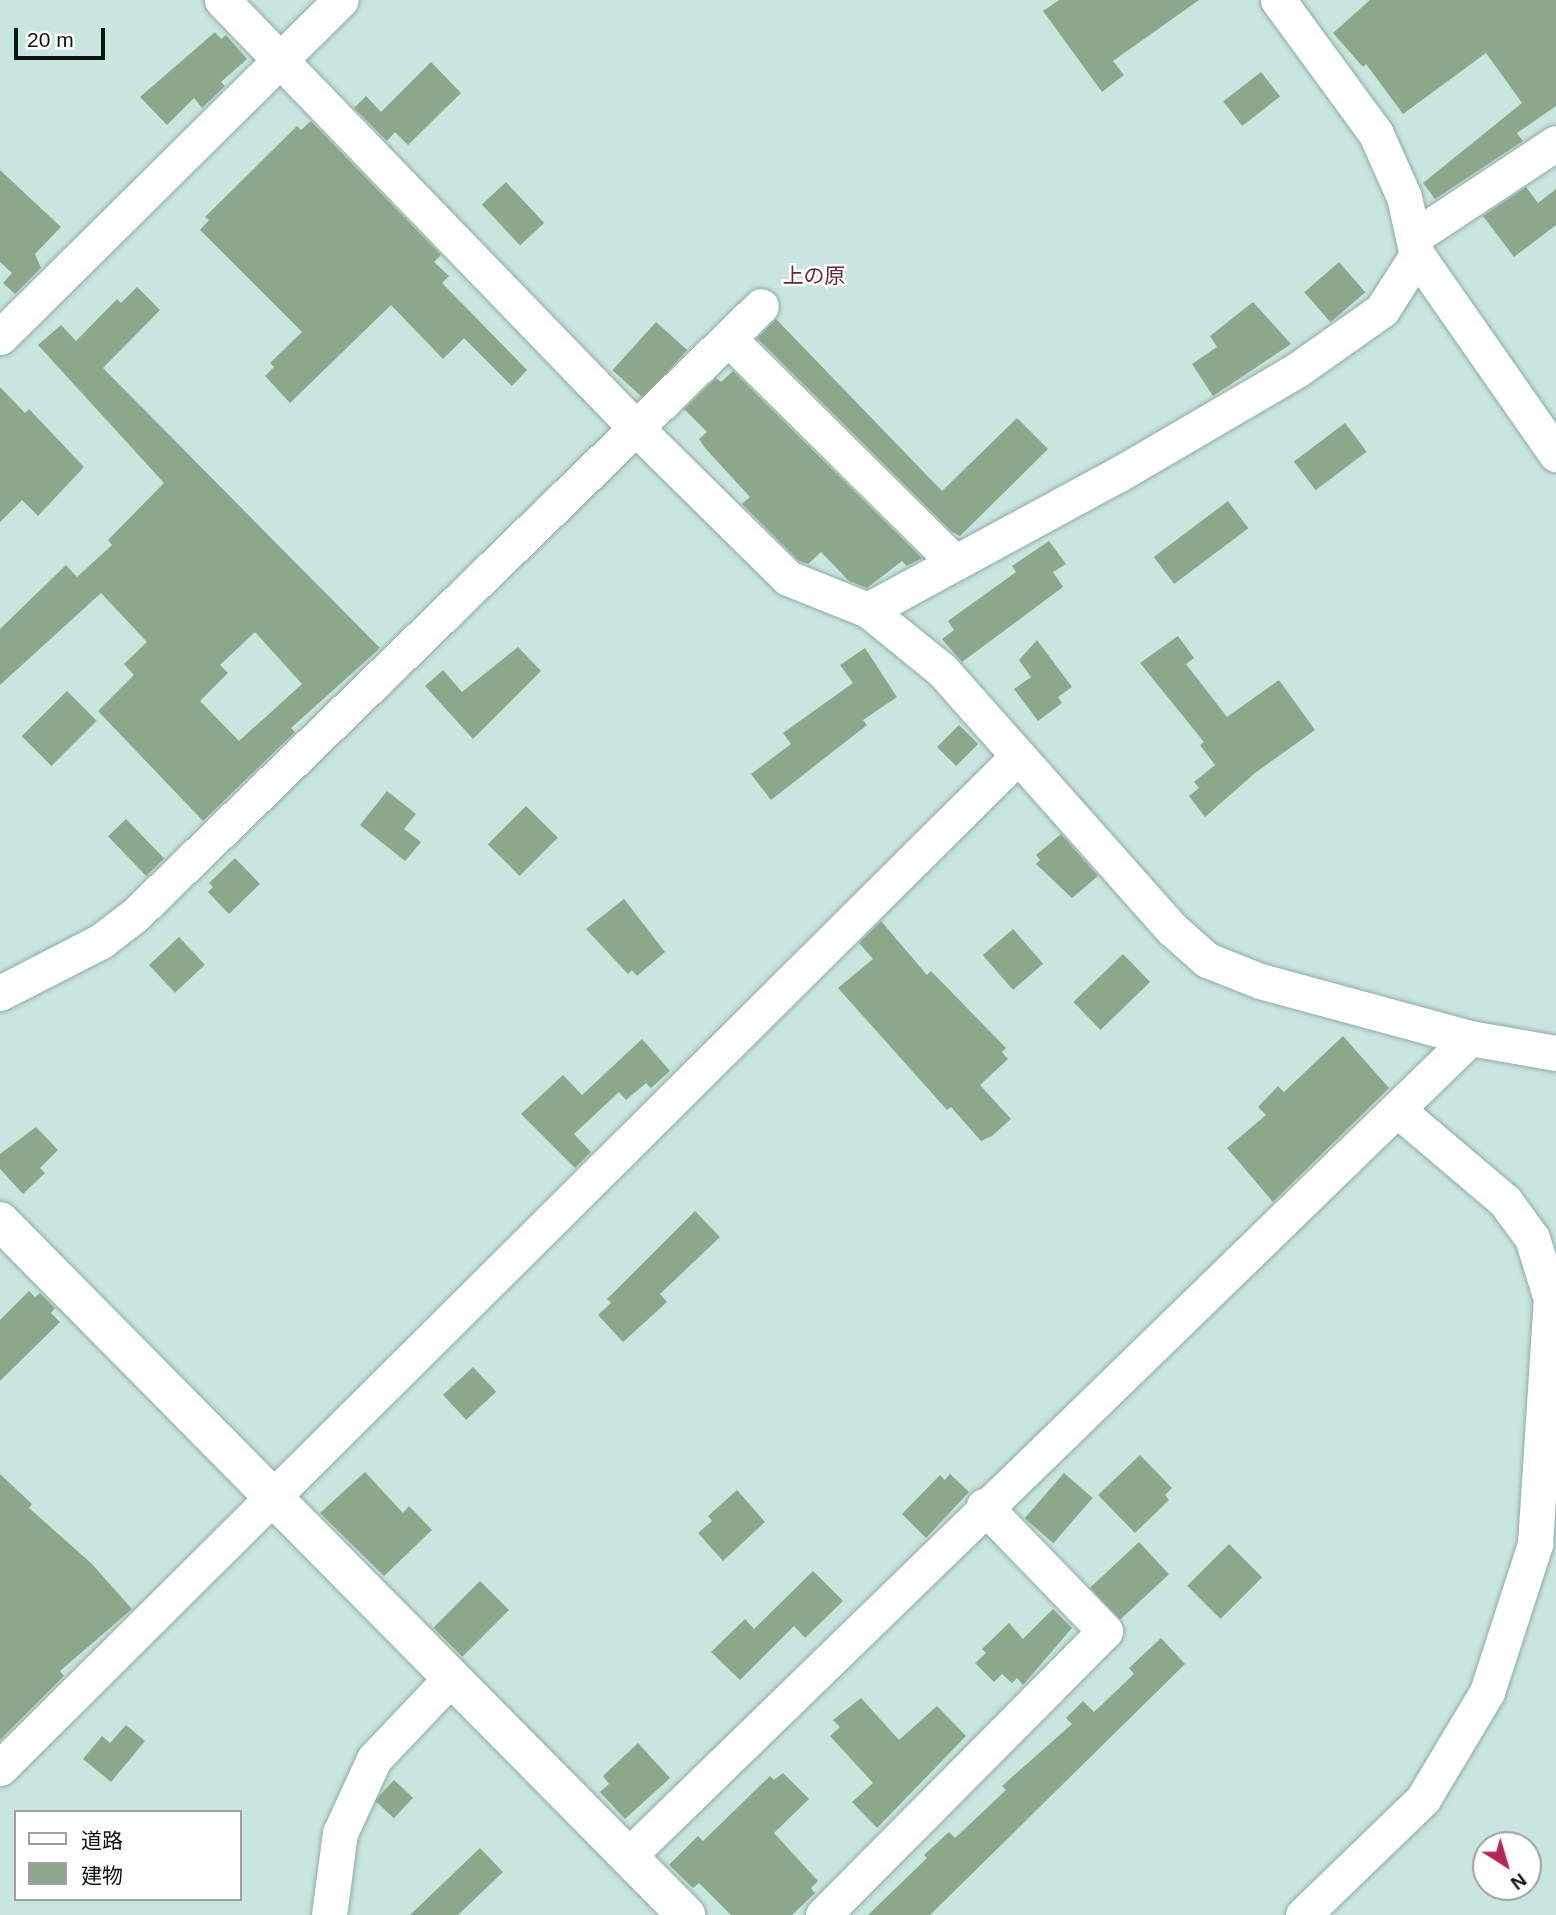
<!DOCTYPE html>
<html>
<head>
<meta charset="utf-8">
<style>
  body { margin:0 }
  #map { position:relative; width:1556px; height:1915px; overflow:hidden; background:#c8e6de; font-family:Arial,"Noto Sans JP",sans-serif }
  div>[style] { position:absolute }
  .building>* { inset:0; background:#8da78c; transform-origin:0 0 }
  .roads { filter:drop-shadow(0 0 2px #8eaba3) drop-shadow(0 0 2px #8eaba3) }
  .street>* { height:35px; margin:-17.5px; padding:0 17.5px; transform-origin:17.5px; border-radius:17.5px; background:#fff }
  .secondary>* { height:38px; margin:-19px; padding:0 19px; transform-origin:19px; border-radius:19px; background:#fff }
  span { translate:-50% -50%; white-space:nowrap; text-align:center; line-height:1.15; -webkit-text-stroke:5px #fff; paint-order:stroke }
  .neighbourhood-label { font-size:21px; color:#6a2537 }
  .legend { position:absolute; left:14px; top:1810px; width:228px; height:91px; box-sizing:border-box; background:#fff; border:2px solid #9da1a0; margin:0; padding:9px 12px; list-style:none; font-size:21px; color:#0a1512 }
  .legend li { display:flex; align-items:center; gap:14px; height:35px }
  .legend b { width:35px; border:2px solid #9da1a0 }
  .north { position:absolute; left:1472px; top:1831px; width:70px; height:70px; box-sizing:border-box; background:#fff; border:2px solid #9da1a0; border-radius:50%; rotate:143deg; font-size:19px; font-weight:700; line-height:28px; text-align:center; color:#0a1512 }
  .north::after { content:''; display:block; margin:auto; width:24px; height:32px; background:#b52656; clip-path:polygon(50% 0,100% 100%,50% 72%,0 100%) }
  .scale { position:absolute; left:14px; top:28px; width:91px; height:32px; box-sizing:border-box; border:4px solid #0a1512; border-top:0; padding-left:9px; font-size:21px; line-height:24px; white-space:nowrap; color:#0a1512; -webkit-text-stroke:5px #fff; paint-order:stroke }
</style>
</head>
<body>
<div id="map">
  <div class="building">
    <div style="clip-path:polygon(1059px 0,1199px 0,1113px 61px,1124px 75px,1102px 92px,1043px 11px)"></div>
    <div style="clip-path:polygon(1370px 0,1556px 0,1556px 106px,1517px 133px,1523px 141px,1435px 199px,1423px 183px,1522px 103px,1486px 53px,1403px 114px,1366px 64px,1363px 67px,1333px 33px)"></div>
    <div style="clip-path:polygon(215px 32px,221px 39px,226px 35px,247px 59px,221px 82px,225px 86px,202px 108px,194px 98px,167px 125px,140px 97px)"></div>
    <div style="clip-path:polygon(431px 62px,461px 93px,408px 145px,395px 132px,387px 141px,354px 108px,366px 96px,381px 112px)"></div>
    <div style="left:1261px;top:72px;width:31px;height:48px;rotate:52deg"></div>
    <div style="clip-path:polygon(311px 121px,441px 255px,434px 262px,449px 276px,442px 283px,527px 370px,512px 386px,464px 338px,443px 359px,391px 305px,290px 403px,265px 376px,274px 367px,270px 363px,302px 332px,200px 230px,209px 220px,205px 217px,297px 126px,301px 130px)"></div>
    <div style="clip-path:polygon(0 170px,61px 227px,35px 254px,41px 268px,15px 294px,3px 283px,12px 273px,0 262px)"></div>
    <div style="left:506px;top:182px;width:56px;height:33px;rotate:47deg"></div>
    <div style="clip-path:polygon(1526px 187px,1538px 203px,1556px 189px,1556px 225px,1514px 257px,1483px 216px)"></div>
    <div style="left:1339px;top:262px;width:40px;height:46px;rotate:49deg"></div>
    <div style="clip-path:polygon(evenodd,137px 287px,160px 310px,103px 368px,380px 648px,291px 728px,295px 732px,203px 821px,98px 711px,134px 675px,124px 664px,147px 642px,101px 593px,0 685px,0 629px,66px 565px,77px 577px,112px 545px,108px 540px,164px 483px,38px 345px,61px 325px,76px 341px,117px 299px,121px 303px,137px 287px,255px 632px,302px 684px,239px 741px,200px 701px,228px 673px,220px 665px,255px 632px)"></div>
    <div style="clip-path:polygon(1253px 302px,1291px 344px,1213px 396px,1192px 364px,1217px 347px,1210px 336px)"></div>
    <div style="clip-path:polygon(776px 319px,942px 491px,1017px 418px,1048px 449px,960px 536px,952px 532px,757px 338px)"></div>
    <div style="left:656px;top:322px;width:42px;height:65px;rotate:42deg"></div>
    <div style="clip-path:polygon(733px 371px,922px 558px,907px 566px,902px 561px,867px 588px,849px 581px,821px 552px,808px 564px,799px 561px,742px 504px,750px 497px,705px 448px,699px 439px,707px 432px,684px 409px,716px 378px,721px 382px)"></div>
    <div style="clip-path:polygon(0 387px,25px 413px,29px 409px,84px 467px,38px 516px,22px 500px,0 522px)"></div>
    <div style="left:1345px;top:423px;width:36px;height:64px;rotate:53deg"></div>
    <div style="left:1228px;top:501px;width:34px;height:93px;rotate:53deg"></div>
    <div style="clip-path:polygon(1049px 541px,1066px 564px,1053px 572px,1063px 587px,962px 662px,942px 639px,954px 630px,948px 621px,1016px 572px,1012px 566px)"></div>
    <div style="clip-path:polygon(1178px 636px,1194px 658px,1186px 664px,1227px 717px,1279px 680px,1315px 730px,1255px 773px,1205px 817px,1189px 796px,1199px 788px,1194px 782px,1215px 765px,1200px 745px,1204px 742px,1140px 663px)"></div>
    <div style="clip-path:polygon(1037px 640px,1072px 687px,1058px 697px,1062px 703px,1038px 721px,1014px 689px,1031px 677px,1019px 660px)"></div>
    <div style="clip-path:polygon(518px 647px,541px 671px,473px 739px,425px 686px,443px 670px,462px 692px)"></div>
    <div style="clip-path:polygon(865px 648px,897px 697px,863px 720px,867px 725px,771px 800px,751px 774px,791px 744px,783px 733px,853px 683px,840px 665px)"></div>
    <div style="left:67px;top:691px;width:42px;height:64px;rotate:45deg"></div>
    <div style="left:959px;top:725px;width:27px;height:31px;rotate:45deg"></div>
    <div style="clip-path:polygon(387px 791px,416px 814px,404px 829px,421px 842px,405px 861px,360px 825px)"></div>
    <div style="left:526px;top:806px;width:45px;height:54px;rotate:45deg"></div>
    <div style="left:126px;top:819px;width:55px;height:25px;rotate:46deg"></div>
    <div style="clip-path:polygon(1061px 834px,1098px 876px,1072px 898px,1036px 864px,1040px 860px,1036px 855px)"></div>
    <div style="clip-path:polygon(235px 858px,260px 884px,229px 914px,208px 892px,213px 887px,209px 883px)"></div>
    <div style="clip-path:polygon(624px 899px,665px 952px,637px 976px,632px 970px,628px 974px,586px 929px)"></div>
    <div style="clip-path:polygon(881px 921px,927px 975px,931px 971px,1006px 1048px,1002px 1052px,1008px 1059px,980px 1085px,1011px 1119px,992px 1136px,981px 1141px,951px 1107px,947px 1110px,838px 988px,873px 959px,859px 943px)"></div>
    <div style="left:1013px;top:929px;width:46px;height:40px;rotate:49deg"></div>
    <div style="left:179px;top:937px;width:38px;height:41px;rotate:47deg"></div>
    <div style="left:1123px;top:954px;width:39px;height:69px;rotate:46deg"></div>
    <div style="clip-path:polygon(1343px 1036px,1389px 1088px,1273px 1202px,1227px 1148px,1266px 1115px,1258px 1107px,1278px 1086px,1284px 1092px)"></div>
    <div style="clip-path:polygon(642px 1039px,670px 1071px,651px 1088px,646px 1083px,626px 1100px,619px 1092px,574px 1134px,591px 1152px,575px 1168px,521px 1114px,563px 1075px,582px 1095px)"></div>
    <div style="clip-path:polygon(36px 1127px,58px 1150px,40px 1168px,45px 1173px,23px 1194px,0 1169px,0 1154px)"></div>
    <div style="clip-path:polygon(695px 1211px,720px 1237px,660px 1294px,667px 1302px,623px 1342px,598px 1315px,611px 1303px,607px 1299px)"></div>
    <div style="clip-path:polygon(29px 1291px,35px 1297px,40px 1293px,55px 1308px,51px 1313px,60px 1322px,0 1381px,0 1320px)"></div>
    <div style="left:473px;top:1367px;width:34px;height:41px;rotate:47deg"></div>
    <div style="clip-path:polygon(1140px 1455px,1172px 1488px,1165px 1495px,1169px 1500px,1135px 1533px,1098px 1495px)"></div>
    <div style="clip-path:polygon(365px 1472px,403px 1513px,409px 1506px,432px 1530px,384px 1576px,320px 1513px)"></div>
    <div style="left:1064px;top:1473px;width:38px;height:60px;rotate:41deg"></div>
    <div style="clip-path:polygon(0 1474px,32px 1504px,29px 1508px,91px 1563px,132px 1609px,60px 1671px,64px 1676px,0 1740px)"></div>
    <div style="clip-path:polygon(950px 1474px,969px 1492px,926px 1538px,902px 1514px,940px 1475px,945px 1480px)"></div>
    <div style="clip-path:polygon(737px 1490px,765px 1522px,723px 1561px,698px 1533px,712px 1521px,708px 1516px)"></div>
    <div style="left:1139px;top:1542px;width:44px;height:67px;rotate:47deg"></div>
    <div style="left:1229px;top:1544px;width:47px;height:59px;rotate:45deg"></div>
    <div style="clip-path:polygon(813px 1571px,843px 1601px,805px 1638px,794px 1626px,740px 1680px,711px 1652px,745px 1619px,754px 1629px)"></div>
    <div style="left:480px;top:1581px;width:41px;height:66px;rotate:45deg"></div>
    <div style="clip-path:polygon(1053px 1609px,1072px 1628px,1023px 1685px,1017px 1678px,1012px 1683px,1002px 1674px,994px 1682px,975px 1663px,986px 1653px,982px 1649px,1009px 1623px,1023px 1639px)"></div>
    <div style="clip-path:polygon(1161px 1638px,1185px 1664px,930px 1915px,868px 1915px,927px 1858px,924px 1855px,949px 1832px,955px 1838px,1006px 1790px,1002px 1786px,1072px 1724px,1066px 1718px,1083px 1701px,1094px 1712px,1134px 1674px,1129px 1668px)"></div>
    <div style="clip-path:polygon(861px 1698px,899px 1740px,937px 1706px,966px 1736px,877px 1828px,852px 1802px,873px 1783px,830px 1736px,840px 1727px,833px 1720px)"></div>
    <div style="clip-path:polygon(126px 1725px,145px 1741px,111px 1782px,83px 1759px,102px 1736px,110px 1743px)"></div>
    <div style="clip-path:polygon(638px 1743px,670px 1778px,625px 1819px,600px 1792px,609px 1784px,603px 1776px)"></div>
    <div style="clip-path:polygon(783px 1773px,809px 1799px,774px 1833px,818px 1881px,811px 1888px,815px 1893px,792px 1915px,731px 1915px,699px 1883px,693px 1888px,669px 1865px,698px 1836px,703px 1841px,770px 1776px,774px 1780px)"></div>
    <div style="left:394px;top:1780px;width:26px;height:28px;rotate:43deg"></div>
    <div style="clip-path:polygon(480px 1848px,503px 1872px,458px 1915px,410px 1915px)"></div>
  </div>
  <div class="roads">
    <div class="street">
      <div style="left:222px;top:0;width:593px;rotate:45.96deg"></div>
      <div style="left:634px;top:426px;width:216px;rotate:44.6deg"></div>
      <div style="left:788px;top:578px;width:86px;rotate:21.8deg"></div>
      <div style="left:868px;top:610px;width:95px;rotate:39deg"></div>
      <div style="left:942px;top:670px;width:346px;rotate:48.4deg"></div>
      <div style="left:1172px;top:929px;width:47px;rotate:41.5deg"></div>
      <div style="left:1207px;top:960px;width:57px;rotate:21.6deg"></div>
      <div style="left:1260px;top:981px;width:218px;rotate:15.2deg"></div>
      <div style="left:1470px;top:1038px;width:87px;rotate:9.9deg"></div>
      <div style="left:1278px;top:0;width:166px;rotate:53.8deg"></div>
      <div style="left:1376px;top:134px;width:69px;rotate:66deg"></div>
      <div style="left:1404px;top:197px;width:59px;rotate:77.4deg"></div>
      <div style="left:1417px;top:255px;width:243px;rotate:55.1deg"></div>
      <div style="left:1414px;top:237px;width:170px;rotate:-33.5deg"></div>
      <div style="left:0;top:337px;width:479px;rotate:-44.7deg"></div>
      <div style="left:728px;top:338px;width:315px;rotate:44.7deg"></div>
      <div style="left:868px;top:610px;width:285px;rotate:-28.5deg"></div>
      <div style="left:1119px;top:474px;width:206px;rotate:-30.3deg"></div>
      <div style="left:1297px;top:370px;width:104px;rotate:-35.2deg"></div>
      <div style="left:1382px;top:310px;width:65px;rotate:-57.5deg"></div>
      <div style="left:0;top:993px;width:114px;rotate:-27.2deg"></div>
      <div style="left:101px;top:941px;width:43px;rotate:-37.4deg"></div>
      <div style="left:135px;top:915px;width:873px;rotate:-44.21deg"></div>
      <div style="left:0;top:1768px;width:1434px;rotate:-44.83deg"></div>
      <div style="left:628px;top:1856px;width:1174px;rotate:-44.17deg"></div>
      <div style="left:329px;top:1915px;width:83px;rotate:-82.4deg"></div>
      <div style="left:340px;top:1833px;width:81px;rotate:-65.3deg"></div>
      <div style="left:374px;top:1759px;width:112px;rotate:-46.5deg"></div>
      <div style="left:823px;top:1915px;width:400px;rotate:-45.2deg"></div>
      <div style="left:1105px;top:1631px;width:174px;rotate:-134.1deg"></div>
      <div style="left:1303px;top:1915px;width:167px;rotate:-44deg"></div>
      <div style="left:1423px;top:1799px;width:125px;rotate:-59.1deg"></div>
      <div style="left:1487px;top:1692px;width:156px;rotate:-72deg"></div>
      <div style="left:1535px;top:1544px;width:246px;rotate:-86.3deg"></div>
      <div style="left:1551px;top:1299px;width:64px;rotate:-107.3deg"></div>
      <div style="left:1532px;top:1238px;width:46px;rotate:-126.1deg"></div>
      <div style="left:1505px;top:1201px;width:139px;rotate:-139.7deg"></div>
    </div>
    <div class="secondary">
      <div style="left:0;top:1221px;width:976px;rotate:45.33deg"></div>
    </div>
  </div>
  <div class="neighbourhood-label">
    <span style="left:814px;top:276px">上の原</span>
  </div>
  <ul class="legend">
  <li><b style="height:9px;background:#fff"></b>道路</li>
  <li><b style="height:19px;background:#8da78c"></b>建物</li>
  </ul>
  <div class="north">N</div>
  <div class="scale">20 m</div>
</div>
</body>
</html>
